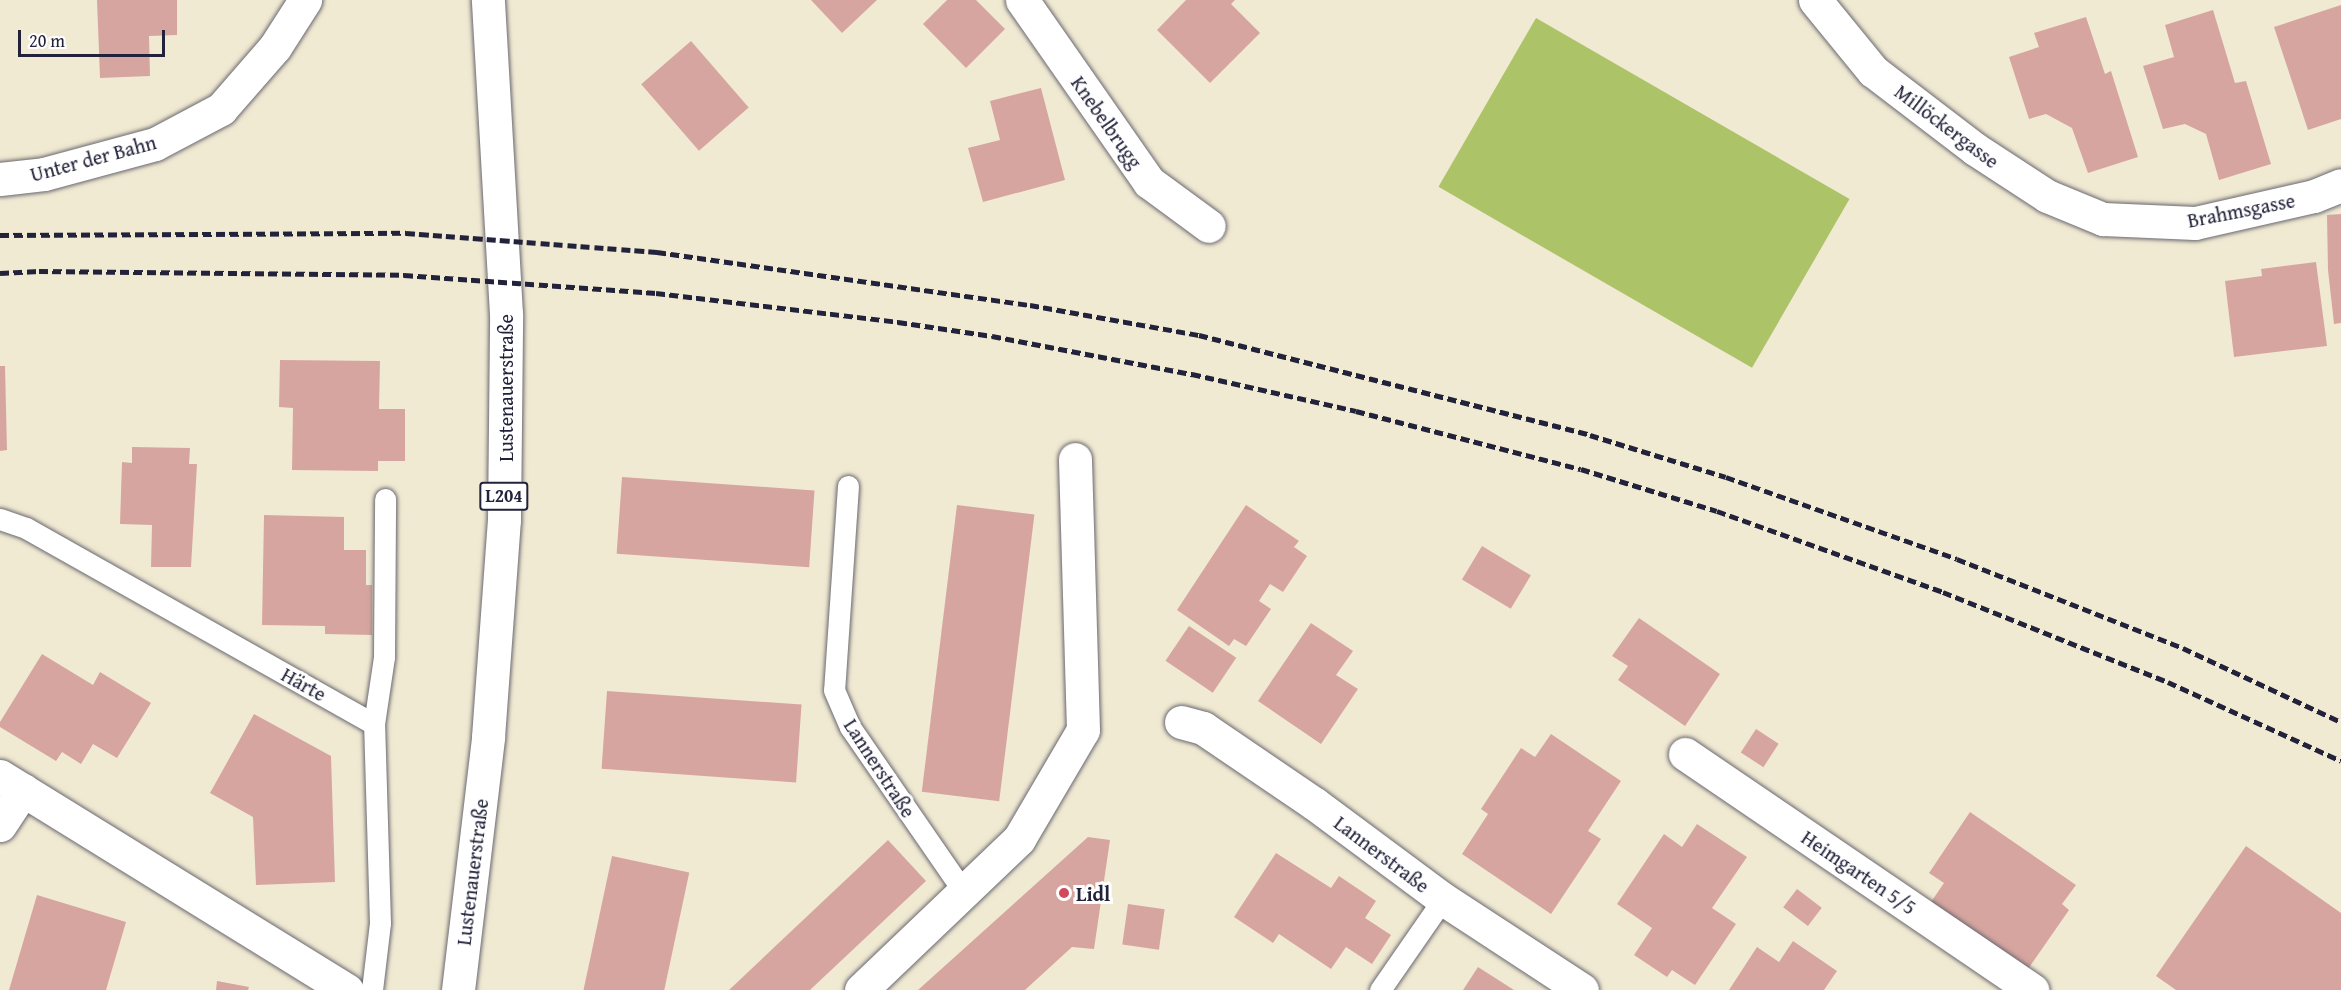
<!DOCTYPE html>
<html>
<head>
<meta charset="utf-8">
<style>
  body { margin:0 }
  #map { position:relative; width:2341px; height:990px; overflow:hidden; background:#f1ead3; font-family:"Gentium Book Plus",serif }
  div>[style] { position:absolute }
  .green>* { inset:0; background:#acc368; transform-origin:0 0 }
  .building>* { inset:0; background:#d7a59f; transform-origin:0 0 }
  .roads { filter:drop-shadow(0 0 2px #6a6870) drop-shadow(0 0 2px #6a6870) }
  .service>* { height:21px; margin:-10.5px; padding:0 10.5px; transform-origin:10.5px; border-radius:10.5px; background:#fff }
  .minor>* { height:33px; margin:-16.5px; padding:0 16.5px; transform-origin:16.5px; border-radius:16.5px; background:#fff }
  .primary>* { height:33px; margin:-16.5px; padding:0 16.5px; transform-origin:16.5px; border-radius:16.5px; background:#fff }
  .rail>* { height:4.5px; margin-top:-2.25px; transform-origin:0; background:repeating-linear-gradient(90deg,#22223b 0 9px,transparent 0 13.5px) }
  .dots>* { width:16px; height:16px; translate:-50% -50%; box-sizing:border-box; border:3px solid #fff; border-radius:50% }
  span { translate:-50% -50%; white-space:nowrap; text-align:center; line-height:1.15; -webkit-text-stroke:6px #fff; paint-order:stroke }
  .shield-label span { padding:2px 4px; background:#fff; border:2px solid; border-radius:4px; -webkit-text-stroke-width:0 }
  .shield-label { font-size:18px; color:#22223b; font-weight:700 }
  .street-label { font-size:20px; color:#22223b }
  .poi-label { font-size:20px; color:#22223b; font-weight:700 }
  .left { translate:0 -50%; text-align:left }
  .scale { position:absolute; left:18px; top:30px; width:147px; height:27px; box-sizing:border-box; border:3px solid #22223b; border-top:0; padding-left:8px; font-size:18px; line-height:21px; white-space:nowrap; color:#22223b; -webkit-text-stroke:4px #fff; paint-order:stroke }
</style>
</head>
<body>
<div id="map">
  <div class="green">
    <div style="left:1536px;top:18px;width:362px;height:195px;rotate:30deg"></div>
  </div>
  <div class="building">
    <div style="clip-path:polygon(97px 0,177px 0,177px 35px,149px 36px,150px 76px,100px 78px)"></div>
    <div style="clip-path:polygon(811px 0,877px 0,842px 33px)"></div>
    <div style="clip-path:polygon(947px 0,976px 0,1005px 29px,966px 68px,923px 24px)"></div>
    <div style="clip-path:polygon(1186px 0,1235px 0,1231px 4px,1260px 33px,1210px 83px,1157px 30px)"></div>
    <div style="clip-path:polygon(2341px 5px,2341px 119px,2308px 130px,2274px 27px)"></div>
    <div style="clip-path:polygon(2213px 10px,2235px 83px,2246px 81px,2271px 164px,2219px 180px,2206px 134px,2185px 124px,2163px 129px,2143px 66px,2174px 57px,2165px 25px)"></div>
    <div style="clip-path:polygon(2086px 17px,2105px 74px,2111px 71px,2138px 157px,2088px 173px,2072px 128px,2046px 114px,2029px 119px,2009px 57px,2039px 47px,2034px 33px)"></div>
    <div style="left:691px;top:41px;width:88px;height:66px;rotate:49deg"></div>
    <div style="clip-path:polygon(1041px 88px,1065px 180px,983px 202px,968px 148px,1000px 140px,990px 101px)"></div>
    <div style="clip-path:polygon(2341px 214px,2341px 323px,2334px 324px,2328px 270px,2327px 215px)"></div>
    <div style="clip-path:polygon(2316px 262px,2327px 346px,2234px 357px,2225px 281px,2262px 276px,2261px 269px)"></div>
    <div style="clip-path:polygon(280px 360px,380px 361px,379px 409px,405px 409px,405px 461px,378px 461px,378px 471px,292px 470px,293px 408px,279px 407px)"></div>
    <div style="clip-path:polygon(0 366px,5px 366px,7px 450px,0 451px)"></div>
    <div style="clip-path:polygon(132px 447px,190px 448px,189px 464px,197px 464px,191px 567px,151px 567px,152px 525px,120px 524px,122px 462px,132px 463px)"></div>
    <div style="left:622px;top:477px;width:193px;height:77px;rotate:4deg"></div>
    <div style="left:957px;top:505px;width:78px;height:289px;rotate:7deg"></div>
    <div style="clip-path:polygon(1246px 505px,1299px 541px,1294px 547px,1307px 556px,1283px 592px,1270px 584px,1259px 601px,1271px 609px,1246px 646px,1234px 639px,1229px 646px,1177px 610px)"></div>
    <div style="clip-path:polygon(264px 515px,344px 517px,344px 550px,366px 550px,366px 585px,372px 585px,372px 635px,325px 634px,325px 626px,262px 625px)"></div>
    <div style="left:1482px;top:546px;width:57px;height:39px;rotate:31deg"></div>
    <div style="clip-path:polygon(1639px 618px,1720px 674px,1685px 726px,1618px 680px,1628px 666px,1612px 656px)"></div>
    <div style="clip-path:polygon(1311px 623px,1353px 651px,1336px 675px,1358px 689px,1321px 744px,1258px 701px)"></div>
    <div style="left:1189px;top:626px;width:57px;height:42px;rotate:34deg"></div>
    <div style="clip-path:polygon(42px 654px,93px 685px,100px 672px,151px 703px,117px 758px,93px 744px,81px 764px,62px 752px,56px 761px,0 727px,0 722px)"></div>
    <div style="left:607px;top:691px;width:195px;height:78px;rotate:4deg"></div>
    <div style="clip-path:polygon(254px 714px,331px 756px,335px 882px,256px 885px,253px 817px,210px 793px)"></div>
    <div style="left:1756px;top:729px;width:27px;height:28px;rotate:33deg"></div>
    <div style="clip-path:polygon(1551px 734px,1621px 781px,1588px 831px,1601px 839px,1551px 914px,1462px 854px,1488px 814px,1481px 809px,1521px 748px,1535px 757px)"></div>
    <div style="clip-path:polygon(1970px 812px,2076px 885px,2062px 904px,2069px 910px,2028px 969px,1931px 902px,1944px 883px,1929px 873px)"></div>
    <div style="clip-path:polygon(1697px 824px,1747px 857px,1712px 908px,1736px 924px,1695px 985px,1672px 970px,1667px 977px,1634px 955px,1652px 928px,1617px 904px,1664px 834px,1682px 847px)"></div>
    <div style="clip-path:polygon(1088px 837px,1110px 840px,1094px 949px,1072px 947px,1025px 990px,918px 990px)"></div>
    <div style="clip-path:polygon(888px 840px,926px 881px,810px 990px,729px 990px)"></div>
    <div style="clip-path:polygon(2246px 846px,2341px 913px,2341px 990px,2176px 990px,2156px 976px)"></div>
    <div style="clip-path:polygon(1276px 853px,1331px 888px,1339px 876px,1376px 901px,1365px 918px,1391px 935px,1372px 964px,1346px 947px,1331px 969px,1279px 934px,1273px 943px,1234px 917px)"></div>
    <div style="left:612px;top:856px;width:79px;height:137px;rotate:12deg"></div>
    <div style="left:1797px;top:889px;width:31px;height:23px;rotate:37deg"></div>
    <div style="clip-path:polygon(37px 895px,126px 922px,106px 990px,9px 990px)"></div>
    <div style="left:1128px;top:904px;width:37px;height:41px;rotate:8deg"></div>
    <div style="clip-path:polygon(1793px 941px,1837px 971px,1824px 990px,1729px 990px,1757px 947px,1779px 962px)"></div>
    <div style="clip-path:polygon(1478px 967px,1514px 990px,1463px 990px)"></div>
    <div style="clip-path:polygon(217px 981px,249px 987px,248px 990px,216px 990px)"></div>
  </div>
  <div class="roads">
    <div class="service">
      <div style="left:848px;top:486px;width:204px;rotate:93.9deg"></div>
      <div style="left:834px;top:690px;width:40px;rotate:66.6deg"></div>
      <div style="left:850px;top:727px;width:203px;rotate:55.4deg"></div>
      <div style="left:0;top:519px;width:28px;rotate:19deg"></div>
      <div style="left:26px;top:528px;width:399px;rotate:29.4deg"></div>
      <div style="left:372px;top:990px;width:67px;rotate:-83.2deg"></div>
      <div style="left:380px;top:923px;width:199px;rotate:-91.7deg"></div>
      <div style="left:374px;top:724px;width:68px;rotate:-81.5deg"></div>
      <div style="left:384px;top:657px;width:158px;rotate:-89.6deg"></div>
      <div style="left:1380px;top:990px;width:111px;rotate:-55.3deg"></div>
    </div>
    <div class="minor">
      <div style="left:1022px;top:0;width:222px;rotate:55.1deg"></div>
      <div style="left:1149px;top:182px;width:74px;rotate:36.3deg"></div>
      <div style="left:1815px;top:0;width:92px;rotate:50.8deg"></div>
      <div style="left:1873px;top:71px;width:128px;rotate:37.4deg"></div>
      <div style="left:1975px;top:149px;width:86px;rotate:33.1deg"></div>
      <div style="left:2047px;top:196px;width:61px;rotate:22.3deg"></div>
      <div style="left:2103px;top:219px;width:92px;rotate:2.5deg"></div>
      <div style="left:2195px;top:223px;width:122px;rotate:-12.8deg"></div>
      <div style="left:2314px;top:196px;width:29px;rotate:-22deg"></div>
      <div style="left:0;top:179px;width:44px;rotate:-6.5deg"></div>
      <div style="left:44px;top:174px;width:115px;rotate:-15.1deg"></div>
      <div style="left:155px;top:144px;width:75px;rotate:-27.9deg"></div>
      <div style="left:221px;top:109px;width:82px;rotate:-48.9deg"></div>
      <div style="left:275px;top:47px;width:56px;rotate:-57.4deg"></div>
      <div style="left:1181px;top:722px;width:23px;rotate:15deg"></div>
      <div style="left:1203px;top:728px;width:135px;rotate:34.2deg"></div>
      <div style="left:1315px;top:804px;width:159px;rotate:36.6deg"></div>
      <div style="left:1443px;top:899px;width:166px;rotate:33.2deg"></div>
      <div style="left:1685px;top:754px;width:420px;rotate:34.2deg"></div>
      <div style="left:0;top:776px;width:408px;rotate:31.7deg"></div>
      <div style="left:0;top:825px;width:42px;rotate:-56.7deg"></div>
      <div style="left:861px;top:990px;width:219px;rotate:-43.7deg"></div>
      <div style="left:1019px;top:839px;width:126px;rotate:-59.6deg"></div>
      <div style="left:1083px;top:730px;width:271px;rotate:-91.7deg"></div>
    </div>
    <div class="primary">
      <div style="left:458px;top:990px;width:255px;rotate:-83.2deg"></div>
      <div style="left:488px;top:737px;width:218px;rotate:-85.8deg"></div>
      <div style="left:504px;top:520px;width:206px;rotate:-89.4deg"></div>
      <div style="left:506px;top:314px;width:315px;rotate:-93.3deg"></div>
    </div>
  </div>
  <div class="rail">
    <div style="left:0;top:235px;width:406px;rotate:-0.3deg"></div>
    <div style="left:406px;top:233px;width:252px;rotate:4.3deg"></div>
    <div style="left:657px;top:252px;width:377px;rotate:8.1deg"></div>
    <div style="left:1030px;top:305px;width:172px;rotate:10.1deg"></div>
    <div style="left:1199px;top:335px;width:404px;rotate:14.3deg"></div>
    <div style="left:1590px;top:435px;width:142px;rotate:17.2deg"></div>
    <div style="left:1726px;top:477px;width:245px;rotate:19.5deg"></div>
    <div style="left:1957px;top:559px;width:243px;rotate:21.5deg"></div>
    <div style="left:2183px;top:648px;width:174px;rotate:25.1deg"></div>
    <div style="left:0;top:273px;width:39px;rotate:-3deg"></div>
    <div style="left:39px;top:271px;width:365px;rotate:0.6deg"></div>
    <div style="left:404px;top:275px;width:253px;rotate:4.1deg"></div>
    <div style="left:656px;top:293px;width:244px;rotate:6.8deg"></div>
    <div style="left:898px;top:322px;width:95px;rotate:8.5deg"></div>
    <div style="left:992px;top:336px;width:204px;rotate:10.8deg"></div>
    <div style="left:1192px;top:374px;width:168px;rotate:12.7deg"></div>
    <div style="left:1356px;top:411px;width:232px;rotate:14.5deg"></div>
    <div style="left:1581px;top:469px;width:142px;rotate:17.2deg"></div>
    <div style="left:1717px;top:511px;width:240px;rotate:19.7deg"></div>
    <div style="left:1943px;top:592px;width:242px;rotate:21.8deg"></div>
    <div style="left:2168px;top:682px;width:190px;rotate:24.5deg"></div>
  </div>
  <div class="dots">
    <div style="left:1064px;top:893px;background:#d1495b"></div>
  </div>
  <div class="shield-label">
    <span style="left:504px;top:496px">L204</span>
  </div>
  <div class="street-label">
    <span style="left:1107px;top:122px;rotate:55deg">Knebelbrugg</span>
    <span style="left:1947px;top:126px;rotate:37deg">Millöckergasse</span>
    <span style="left:93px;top:158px;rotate:-15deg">Unter der Bahn</span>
    <span style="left:2241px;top:210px;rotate:-11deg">Brahmsgasse</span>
    <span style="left:505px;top:388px;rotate:-90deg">Lustenauerstraße</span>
    <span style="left:304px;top:684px;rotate:29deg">Härte</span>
    <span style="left:880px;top:768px;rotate:57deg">Lannerstraße</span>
    <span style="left:1382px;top:854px;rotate:37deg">Lannerstraße</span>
    <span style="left:472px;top:872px;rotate:-83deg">Lustenauerstraße</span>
    <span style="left:1859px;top:872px;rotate:34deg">Heimgarten 5/5</span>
  </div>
  <div class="poi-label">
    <span class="left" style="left:1076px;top:893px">Lidl</span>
  </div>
  <div class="scale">20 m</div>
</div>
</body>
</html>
